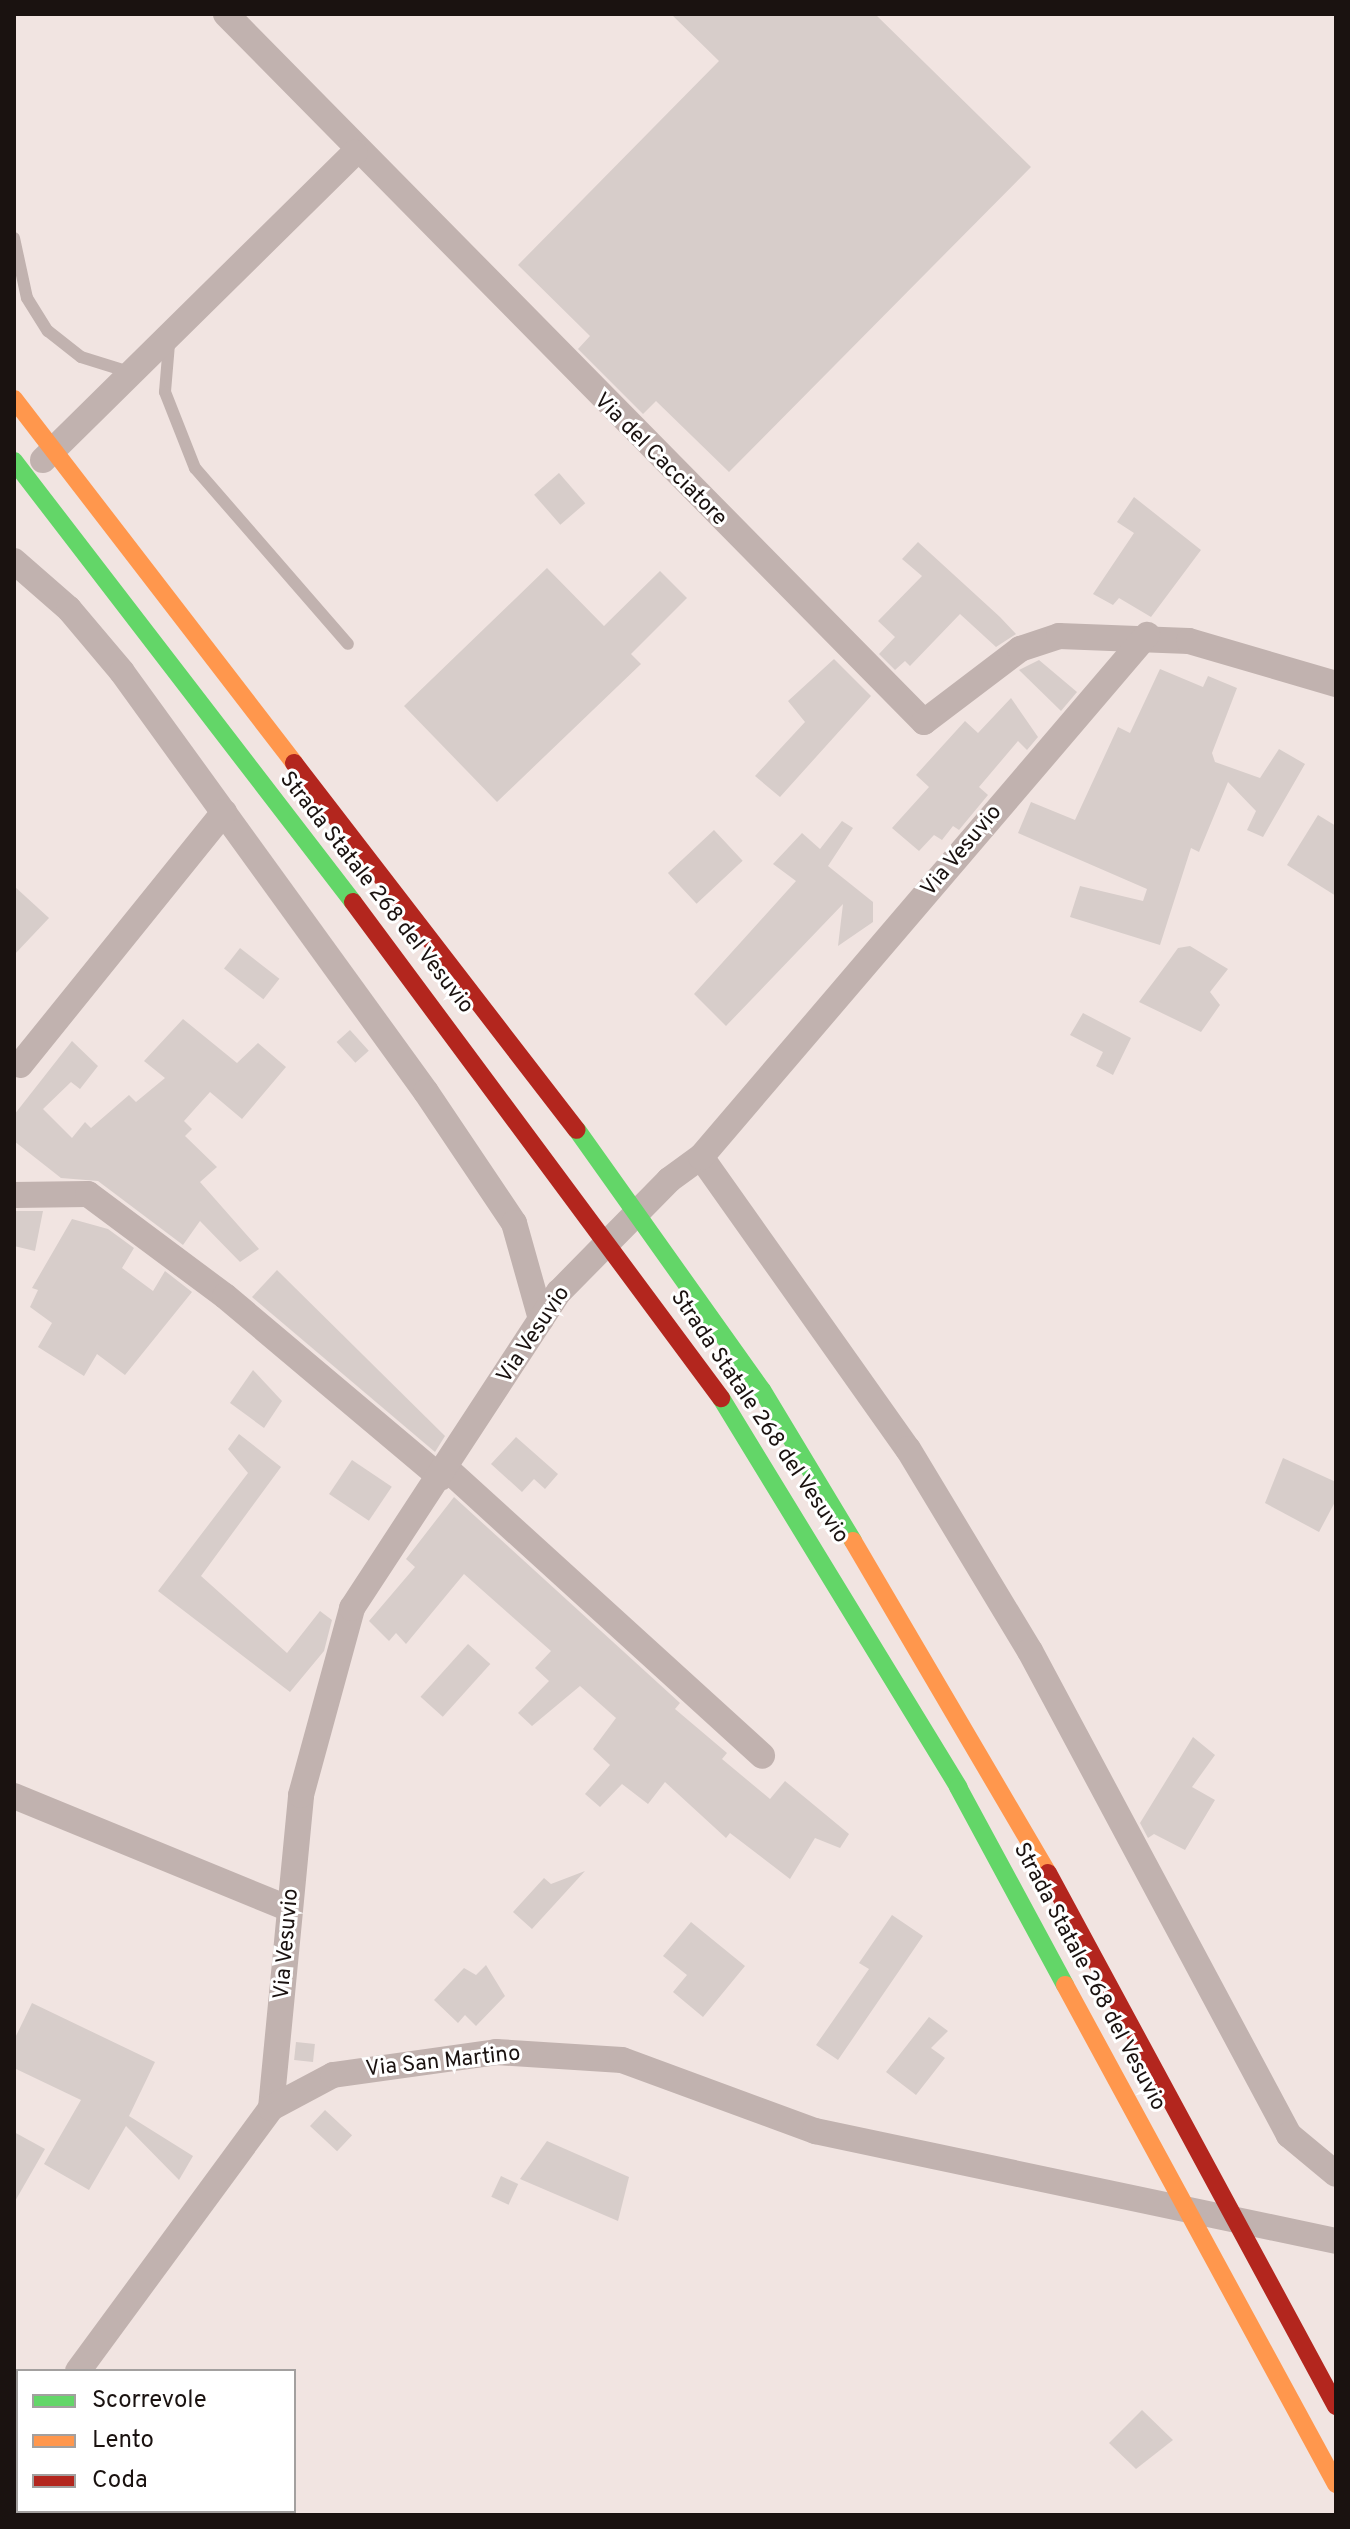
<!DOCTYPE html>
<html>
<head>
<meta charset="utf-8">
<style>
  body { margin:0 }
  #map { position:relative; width:1350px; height:2529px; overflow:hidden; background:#f1e4e1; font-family:Overpass,sans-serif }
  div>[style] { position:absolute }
  .building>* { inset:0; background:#d7cdca; transform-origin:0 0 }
  .lane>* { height:12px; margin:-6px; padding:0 6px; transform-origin:6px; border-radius:6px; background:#c1b2af }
  .street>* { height:26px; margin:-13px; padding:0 13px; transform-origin:13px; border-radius:13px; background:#c1b2af }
  .fast>* { height:18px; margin:-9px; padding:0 9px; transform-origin:9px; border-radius:9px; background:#63d668 }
  .slow>* { height:18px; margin:-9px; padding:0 9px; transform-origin:9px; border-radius:9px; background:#ff974d }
  .jam>* { height:18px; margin:-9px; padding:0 9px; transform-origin:9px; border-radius:9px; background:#b3261e }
  span { translate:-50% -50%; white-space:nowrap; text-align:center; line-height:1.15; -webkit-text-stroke:6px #fff; paint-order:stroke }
  .street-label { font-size:22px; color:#1a1210 }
  .frame { position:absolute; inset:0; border:16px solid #1a1210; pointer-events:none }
  .legend { position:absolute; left:16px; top:2369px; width:280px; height:144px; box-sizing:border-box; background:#fff; border:2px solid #a3a09f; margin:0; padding:10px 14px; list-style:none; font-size:24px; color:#1a1210 }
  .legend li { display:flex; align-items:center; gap:16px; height:40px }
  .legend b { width:40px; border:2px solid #a3a09f }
</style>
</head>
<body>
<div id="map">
  <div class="building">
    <div style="clip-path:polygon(671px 14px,875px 14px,1031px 167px,729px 472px,656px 401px,643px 414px,578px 349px,590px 336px,518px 265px,719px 61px)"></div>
    <div style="left:559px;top:473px;width:40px;height:33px;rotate:49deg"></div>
    <div style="clip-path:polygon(1134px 497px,1201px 550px,1151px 617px,1119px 598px,1113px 605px,1093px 594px,1134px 533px,1117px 522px)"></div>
    <div style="clip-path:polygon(918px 542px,1000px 617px,1016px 634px,996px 647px,960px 614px,910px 666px,905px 661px,895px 670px,879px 654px,895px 637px,878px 621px,922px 576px,902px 559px)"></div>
    <div style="clip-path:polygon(547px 568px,604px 626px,660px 571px,687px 598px,631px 654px,641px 664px,497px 802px,404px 706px)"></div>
    <div style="clip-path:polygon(834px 659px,871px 696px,780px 797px,755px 776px,805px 722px,788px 701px)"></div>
    <div style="clip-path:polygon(1039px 660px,1077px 692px,1061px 711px,1019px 670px)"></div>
    <div style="clip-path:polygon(1160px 669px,1203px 687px,1208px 676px,1237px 688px,1212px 753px,1215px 762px,1260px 778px,1279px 749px,1305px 764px,1263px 837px,1247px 830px,1256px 811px,1228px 782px,1199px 852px,1191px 848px,1160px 945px,1070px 917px,1080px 886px,1143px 901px,1147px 889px,1018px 833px,1031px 802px,1075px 820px,1118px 727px,1130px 733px)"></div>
    <div style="clip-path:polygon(1011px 698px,1038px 737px,1027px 750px,1018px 741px,979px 787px,988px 795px,959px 830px,953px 826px,942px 840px,934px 835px,919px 851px,892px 828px,929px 787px,916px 775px,965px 721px,978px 733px)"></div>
    <div style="clip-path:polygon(1318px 815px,1336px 826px,1336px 896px,1287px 865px)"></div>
    <div style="clip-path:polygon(842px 821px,853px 828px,828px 866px,873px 902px,873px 922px,838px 946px,843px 904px,726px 1026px,694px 994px,796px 881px,773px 864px,802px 833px,820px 849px)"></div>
    <div style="left:714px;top:830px;width:42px;height:63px;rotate:47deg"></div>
    <div style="clip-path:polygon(14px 886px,49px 918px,14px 955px)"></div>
    <div style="clip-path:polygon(1190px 946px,1228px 969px,1210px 992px,1220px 1005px,1201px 1032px,1139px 1002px,1178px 948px)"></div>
    <div style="left:240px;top:948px;width:50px;height:26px;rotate:38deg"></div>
    <div style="clip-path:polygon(1083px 1013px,1131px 1038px,1113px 1075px,1096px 1066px,1103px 1052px,1070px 1035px)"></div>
    <div style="clip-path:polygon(183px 1019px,237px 1063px,258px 1043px,286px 1067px,242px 1119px,210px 1092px,184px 1121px,192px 1129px,185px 1136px,217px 1167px,200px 1182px,259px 1249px,240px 1262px,200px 1221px,183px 1245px,98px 1181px,61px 1178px,14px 1141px,14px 1115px,72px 1041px,98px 1066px,80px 1089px,71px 1082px,43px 1109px,72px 1138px,85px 1122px,91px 1128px,129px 1095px,136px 1102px,165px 1078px,144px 1061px)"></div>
    <div style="left:350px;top:1030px;width:28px;height:18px;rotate:48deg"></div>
    <div style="clip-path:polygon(14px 1211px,43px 1211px,35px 1251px,14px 1246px)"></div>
    <div style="clip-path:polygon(72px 1219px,108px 1229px,134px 1248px,122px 1268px,153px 1291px,165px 1271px,192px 1292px,125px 1375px,97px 1354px,84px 1376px,38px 1347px,52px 1323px,30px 1307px,38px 1290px,32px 1288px)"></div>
    <div style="clip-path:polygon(277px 1270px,445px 1436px,435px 1452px,252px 1297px)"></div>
    <div style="clip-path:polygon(253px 1370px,282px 1401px,264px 1428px,230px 1403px)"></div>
    <div style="clip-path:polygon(239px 1434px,281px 1467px,201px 1576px,287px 1653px,320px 1611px,332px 1620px,324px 1651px,290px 1692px,158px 1591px,248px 1473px,228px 1449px)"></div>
    <div style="clip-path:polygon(516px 1437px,558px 1474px,545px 1489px,534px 1479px,522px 1492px,491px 1464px)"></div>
    <div style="clip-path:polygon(1283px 1458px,1336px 1482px,1336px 1500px,1319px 1532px,1265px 1503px)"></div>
    <div style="left:352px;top:1460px;width:48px;height:41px;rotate:34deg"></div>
    <div style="clip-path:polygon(454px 1497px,680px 1703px,675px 1709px,727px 1753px,722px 1759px,770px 1799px,785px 1781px,849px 1834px,840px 1848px,815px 1838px,790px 1879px,730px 1833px,726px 1838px,665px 1782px,648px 1804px,622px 1784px,600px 1807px,585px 1794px,610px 1765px,593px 1749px,616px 1718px,580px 1686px,532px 1726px,518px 1713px,549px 1681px,535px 1668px,551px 1651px,464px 1574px,406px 1644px,396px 1633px,389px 1641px,369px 1621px,415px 1567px,406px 1559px)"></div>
    <div style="left:468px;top:1644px;width:30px;height:71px;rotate:42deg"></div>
    <div style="clip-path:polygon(1193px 1737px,1215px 1755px,1192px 1787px,1215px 1800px,1185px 1850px,1154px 1834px,1148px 1838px,1140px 1823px)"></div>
    <div style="clip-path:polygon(585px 1871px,532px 1929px,513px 1912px,544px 1878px,551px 1884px)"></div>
    <div style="clip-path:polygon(892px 1915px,923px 1936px,838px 2060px,816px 2045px,869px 1969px,859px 1963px)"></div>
    <div style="clip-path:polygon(691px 1922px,745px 1966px,703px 2017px,673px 1992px,687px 1975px,663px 1956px)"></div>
    <div style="clip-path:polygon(486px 1965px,505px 1996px,476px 2026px,465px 2015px,458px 2023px,434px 2000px,464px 1968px,476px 1975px)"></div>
    <div style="clip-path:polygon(32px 2003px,155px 2062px,129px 2116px,193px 2156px,179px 2180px,126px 2126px,89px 2190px,44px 2164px,81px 2100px,14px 2068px,14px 2040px)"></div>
    <div style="clip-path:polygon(929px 2017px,948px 2031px,931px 2048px,945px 2058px,916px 2095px,886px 2072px)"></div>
    <div style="left:296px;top:2042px;width:19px;height:18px;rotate:6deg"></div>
    <div style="left:325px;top:2110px;width:37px;height:22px;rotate:43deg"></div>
    <div style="clip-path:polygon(14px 2132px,45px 2149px,14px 2203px)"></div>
    <div style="clip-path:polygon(547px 2141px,629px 2177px,618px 2221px,520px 2179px)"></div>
    <div style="left:501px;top:2176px;width:19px;height:23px;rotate:25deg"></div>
    <div style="clip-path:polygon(1142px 2410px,1173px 2440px,1136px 2469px,1109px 2443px)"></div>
  </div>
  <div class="lane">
    <div style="left:14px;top:238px;width:61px;rotate:77.8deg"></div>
    <div style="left:27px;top:298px;width:39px;rotate:58deg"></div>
    <div style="left:48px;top:331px;width:42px;rotate:38.2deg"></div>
    <div style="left:81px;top:357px;width:53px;rotate:17.4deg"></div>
    <div style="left:169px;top:344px;width:48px;rotate:94.8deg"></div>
    <div style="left:165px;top:392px;width:82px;rotate:68.5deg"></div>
    <div style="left:195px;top:468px;width:233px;rotate:49deg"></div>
  </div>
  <div class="street">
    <div style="left:226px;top:14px;width:994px;rotate:45.41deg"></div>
    <div style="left:924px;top:722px;width:121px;rotate:-37.2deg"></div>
    <div style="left:1020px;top:649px;width:41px;rotate:-18.4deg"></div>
    <div style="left:1059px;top:636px;width:130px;rotate:2.2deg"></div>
    <div style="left:1189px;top:641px;width:153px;rotate:16.3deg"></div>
    <div style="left:43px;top:460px;width:438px;rotate:-44.6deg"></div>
    <div style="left:14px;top:561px;width:73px;rotate:41.1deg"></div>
    <div style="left:69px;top:609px;width:82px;rotate:49.9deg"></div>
    <div style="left:122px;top:672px;width:518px;rotate:54.1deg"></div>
    <div style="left:426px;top:1092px;width:158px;rotate:56.1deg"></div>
    <div style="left:514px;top:1223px;width:100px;rotate:74.3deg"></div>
    <div style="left:20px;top:1065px;width:325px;rotate:-51.1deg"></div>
    <div style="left:701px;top:1157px;width:358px;rotate:54.7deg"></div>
    <div style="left:908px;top:1449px;width:236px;rotate:58.9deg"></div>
    <div style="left:1030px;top:1651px;width:549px;rotate:61.85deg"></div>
    <div style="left:1289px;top:2135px;width:61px;rotate:39.7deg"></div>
    <div style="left:14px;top:1195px;width:74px;rotate:-0.8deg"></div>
    <div style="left:88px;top:1194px;width:171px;rotate:36.7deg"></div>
    <div style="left:225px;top:1296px;width:282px;rotate:40.1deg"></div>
    <div style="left:447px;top:1469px;width:426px;rotate:42.3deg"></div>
    <div style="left:14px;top:1796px;width:298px;rotate:22.3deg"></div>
    <div style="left:271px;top:2108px;width:314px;rotate:-84.5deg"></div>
    <div style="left:301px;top:1795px;width:194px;rotate:-74.7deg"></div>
    <div style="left:352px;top:1608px;width:378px;rotate:-56.8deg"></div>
    <div style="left:559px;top:1292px;width:157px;rotate:-45.5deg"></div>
    <div style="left:669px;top:1180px;width:39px;rotate:-36deg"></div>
    <div style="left:701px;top:1157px;width:687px;rotate:-49.49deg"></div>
    <div style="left:78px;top:2371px;width:326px;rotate:-53.7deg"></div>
    <div style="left:271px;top:2108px;width:70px;rotate:-28deg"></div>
    <div style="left:333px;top:2075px;width:165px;rotate:-8deg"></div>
    <div style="left:496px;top:2052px;width:126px;rotate:3.6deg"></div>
    <div style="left:622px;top:2060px;width:206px;rotate:20.2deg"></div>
    <div style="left:815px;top:2131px;width:532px;rotate:11.92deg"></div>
    <div style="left:14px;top:2456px;width:7px;rotate:-56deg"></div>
  </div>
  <div class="fast">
    <div style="left:14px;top:461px;width:556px;rotate:52.45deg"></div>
    <div style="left:577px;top:1130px;width:319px;rotate:54.6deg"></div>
    <div style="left:762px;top:1390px;width:176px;rotate:58.9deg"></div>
    <div style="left:721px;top:1398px;width:456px;rotate:58.6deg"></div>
    <div style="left:958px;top:1787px;width:225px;rotate:61.6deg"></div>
  </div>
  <div class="slow">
    <div style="left:14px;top:399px;width:459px;rotate:52.4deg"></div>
    <div style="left:853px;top:1541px;width:385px;rotate:59.6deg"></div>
    <div style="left:1065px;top:1985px;width:568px;rotate:61.49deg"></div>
  </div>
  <div class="jam">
    <div style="left:294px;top:763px;width:463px;rotate:52.4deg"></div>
    <div style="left:353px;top:902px;width:618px;rotate:53.43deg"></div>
    <div style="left:1048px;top:1873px;width:606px;rotate:61.62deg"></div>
  </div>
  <div class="street-label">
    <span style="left:660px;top:460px;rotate:45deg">Via del Cacciatore</span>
    <span style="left:962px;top:851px;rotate:-50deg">Via Vesuvio</span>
    <span style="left:376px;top:893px;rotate:52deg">Strada Statale 268 del Vesuvio</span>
    <span style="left:534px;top:1335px;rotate:-56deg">Via Vesuvio</span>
    <span style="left:759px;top:1417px;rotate:56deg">Strada Statale 268 del Vesuvio</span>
    <span style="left:287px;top:1944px;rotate:-85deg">Via Vesuvio</span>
    <span style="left:1089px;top:1977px;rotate:62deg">Strada Statale 268 del Vesuvio</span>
    <span style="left:443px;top:2062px;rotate:-6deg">Via San Martino</span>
  </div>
  <div class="frame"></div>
  <ul class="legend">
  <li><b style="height:10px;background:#63d668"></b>Scorrevole</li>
  <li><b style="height:10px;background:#ff974d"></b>Lento</li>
  <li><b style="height:10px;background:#b3261e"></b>Coda</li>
  </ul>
</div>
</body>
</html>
